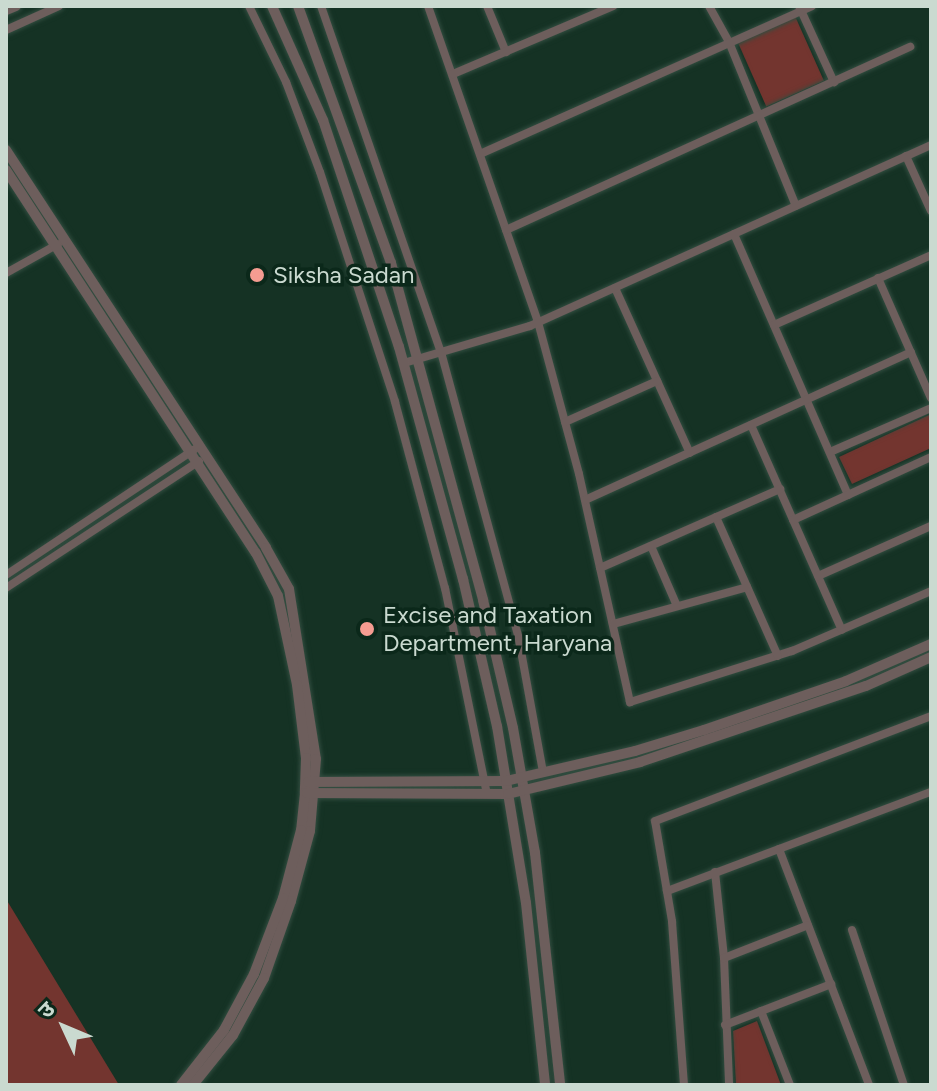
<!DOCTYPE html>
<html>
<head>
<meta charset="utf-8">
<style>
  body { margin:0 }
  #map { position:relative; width:937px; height:1091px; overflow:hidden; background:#153224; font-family:Figtree,"Noto Sans Devanagari",sans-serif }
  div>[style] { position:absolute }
  .green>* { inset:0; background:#73352f; transform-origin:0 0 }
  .roads { filter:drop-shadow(0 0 2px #324d40) drop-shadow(0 0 2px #324d40) }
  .minor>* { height:8px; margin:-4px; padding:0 4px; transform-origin:4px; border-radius:4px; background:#6d5e5c }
  .tertiary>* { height:10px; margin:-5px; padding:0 5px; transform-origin:5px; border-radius:5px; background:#6d5e5c }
  .dots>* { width:22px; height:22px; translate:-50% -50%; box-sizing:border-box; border:4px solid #0b281a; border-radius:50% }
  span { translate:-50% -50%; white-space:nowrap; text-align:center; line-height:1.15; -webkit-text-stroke:7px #0b281a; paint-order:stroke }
  .poi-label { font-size:24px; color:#cadad0 }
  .left { translate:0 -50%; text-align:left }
  .frame { position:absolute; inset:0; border:8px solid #cadad0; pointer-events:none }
  .north { position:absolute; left:24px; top:987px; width:80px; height:80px; -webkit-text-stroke:6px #0b281a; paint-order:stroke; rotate:314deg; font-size:22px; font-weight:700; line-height:32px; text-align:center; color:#cadad0 }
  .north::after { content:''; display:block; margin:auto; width:28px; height:36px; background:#cadad0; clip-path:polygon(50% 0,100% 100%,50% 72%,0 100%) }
</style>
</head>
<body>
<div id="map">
  <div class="green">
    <div style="left:795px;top:16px;width:71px;height:63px;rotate:66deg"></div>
    <div style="clip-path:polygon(929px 415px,931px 448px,852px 484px,839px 457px)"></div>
    <div style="clip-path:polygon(6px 899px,119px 1085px,6px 1085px)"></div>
    <div style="clip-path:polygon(757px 1021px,781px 1085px,736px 1085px,733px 1031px)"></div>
  </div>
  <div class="roads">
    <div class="minor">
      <div style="left:249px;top:6px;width:85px;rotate:64deg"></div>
      <div style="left:286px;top:82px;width:96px;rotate:69.3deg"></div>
      <div style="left:320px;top:172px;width:242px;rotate:71.9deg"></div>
      <div style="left:395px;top:402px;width:193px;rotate:75deg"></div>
      <div style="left:445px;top:588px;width:210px;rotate:78.5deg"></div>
      <div style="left:321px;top:6px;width:366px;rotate:70.9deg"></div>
      <div style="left:441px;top:352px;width:298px;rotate:74.8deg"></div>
      <div style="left:519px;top:640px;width:134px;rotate:79.7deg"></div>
      <div style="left:428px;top:6px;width:335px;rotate:70.8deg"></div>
      <div style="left:538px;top:322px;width:157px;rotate:74.9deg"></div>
      <div style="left:579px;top:474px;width:234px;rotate:77.4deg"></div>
      <div style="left:630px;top:702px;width:170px;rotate:-17.5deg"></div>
      <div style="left:792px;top:651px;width:151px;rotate:-23.3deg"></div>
      <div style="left:487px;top:6px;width:50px;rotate:67.6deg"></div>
      <div style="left:709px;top:6px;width:41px;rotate:60.9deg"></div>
      <div style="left:729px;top:42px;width:177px;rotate:67.8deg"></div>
      <div style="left:799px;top:6px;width:84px;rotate:65.3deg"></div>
      <div style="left:6px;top:30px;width:58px;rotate:-24.4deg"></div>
      <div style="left:453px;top:74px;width:174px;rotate:-23deg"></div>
      <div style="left:480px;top:154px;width:363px;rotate:-24deg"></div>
      <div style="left:906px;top:156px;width:60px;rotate:65.6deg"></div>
      <div style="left:506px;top:230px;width:444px;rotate:-24.4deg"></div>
      <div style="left:734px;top:234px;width:285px;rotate:66.4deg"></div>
      <div style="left:6px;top:273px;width:60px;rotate:-29.1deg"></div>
      <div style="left:878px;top:278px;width:131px;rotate:66.2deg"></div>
      <div style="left:615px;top:288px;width:181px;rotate:65.6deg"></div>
      <div style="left:774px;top:325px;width:172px;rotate:-24deg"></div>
      <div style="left:404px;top:363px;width:131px;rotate:-16.4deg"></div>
      <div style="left:530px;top:326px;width:440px;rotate:-24.3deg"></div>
      <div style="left:565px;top:422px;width:101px;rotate:-24deg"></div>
      <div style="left:751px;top:425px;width:224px;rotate:66.1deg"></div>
      <div style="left:830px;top:452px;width:110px;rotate:-23.5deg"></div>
      <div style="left:585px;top:500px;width:358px;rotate:-24.4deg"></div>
      <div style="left:716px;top:517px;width:152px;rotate:66deg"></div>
      <div style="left:793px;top:520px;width:152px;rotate:-24.5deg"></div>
      <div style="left:651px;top:546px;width:65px;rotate:66.6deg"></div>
      <div style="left:600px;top:568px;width:197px;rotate:-23.7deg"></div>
      <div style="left:6px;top:575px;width:227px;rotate:-33.7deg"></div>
      <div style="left:818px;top:576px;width:124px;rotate:-23.9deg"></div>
      <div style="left:6px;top:588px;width:231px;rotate:-33.3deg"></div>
      <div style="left:613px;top:624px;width:139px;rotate:-15.4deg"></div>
      <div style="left:779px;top:849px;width:253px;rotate:69.1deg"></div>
      <div style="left:715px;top:872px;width:86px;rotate:84deg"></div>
      <div style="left:724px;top:958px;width:127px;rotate:87.7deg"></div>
      <div style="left:667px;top:891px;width:282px;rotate:-20.6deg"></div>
      <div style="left:852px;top:930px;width:163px;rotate:71.5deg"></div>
      <div style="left:724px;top:958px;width:90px;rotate:-21.4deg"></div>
      <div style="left:761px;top:1011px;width:79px;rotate:68.6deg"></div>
      <div style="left:725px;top:1025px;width:114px;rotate:-21.1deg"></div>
      <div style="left:684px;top:1085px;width:164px;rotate:-94.2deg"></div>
      <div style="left:672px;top:921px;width:101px;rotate:-99.6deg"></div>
      <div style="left:655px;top:821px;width:295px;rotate:-20.8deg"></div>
    </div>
    <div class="tertiary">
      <div style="left:272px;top:6px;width:125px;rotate:65.9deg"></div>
      <div style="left:323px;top:120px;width:239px;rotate:71.5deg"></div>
      <div style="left:399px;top:347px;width:241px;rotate:74.6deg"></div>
      <div style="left:463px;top:579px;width:151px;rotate:77deg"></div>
      <div style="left:497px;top:726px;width:179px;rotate:80.7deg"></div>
      <div style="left:526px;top:903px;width:183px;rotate:84deg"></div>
      <div style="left:298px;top:6px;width:273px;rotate:70.1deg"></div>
      <div style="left:391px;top:263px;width:349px;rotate:74.7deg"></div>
      <div style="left:483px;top:600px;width:131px;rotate:76.8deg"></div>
      <div style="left:513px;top:728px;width:127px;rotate:80deg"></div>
      <div style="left:535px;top:853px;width:233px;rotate:83.8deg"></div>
      <div style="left:6px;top:10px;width:11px;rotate:-22deg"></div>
      <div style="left:6px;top:150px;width:475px;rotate:56.8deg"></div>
      <div style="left:266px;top:548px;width:47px;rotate:60.7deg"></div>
      <div style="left:289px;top:589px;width:172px;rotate:81deg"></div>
      <div style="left:316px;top:759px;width:72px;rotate:94.8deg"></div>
      <div style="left:310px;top:831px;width:73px;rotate:105.2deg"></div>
      <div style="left:291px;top:901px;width:82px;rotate:109.3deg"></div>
      <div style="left:264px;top:978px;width:65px;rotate:118.5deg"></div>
      <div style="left:233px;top:1035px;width:64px;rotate:128.7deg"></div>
      <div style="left:6px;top:170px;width:457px;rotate:56.9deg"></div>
      <div style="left:256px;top:553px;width:48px;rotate:62.9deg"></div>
      <div style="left:278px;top:596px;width:91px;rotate:77.9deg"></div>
      <div style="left:297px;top:685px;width:74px;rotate:83deg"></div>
      <div style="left:306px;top:758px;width:35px;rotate:92deg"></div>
      <div style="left:305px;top:793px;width:37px;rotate:96deg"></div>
      <div style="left:301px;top:830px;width:70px;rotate:104.8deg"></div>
      <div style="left:283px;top:898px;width:81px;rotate:110.9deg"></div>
      <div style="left:254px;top:974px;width:64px;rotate:118.2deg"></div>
      <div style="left:224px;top:1030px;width:70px;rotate:128deg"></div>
      <div style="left:308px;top:782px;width:198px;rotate:-0.3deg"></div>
      <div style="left:506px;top:781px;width:132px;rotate:-13.1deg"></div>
      <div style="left:635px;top:751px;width:72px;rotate:-16.9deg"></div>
      <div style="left:704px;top:730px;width:150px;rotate:-19deg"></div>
      <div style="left:846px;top:681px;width:93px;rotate:-23.5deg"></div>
      <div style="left:307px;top:793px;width:201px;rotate:0.3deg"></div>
      <div style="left:508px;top:794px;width:136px;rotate:-13.6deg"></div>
      <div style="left:640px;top:762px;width:238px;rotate:-18.6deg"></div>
      <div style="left:866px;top:686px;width:71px;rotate:-24deg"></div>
    </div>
  </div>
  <div class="dots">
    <div style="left:257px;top:275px;background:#f59c91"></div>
    <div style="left:367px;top:629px;background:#f59c91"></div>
  </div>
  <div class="poi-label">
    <span class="left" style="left:273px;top:275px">Siksha Sadan</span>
    <span class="left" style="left:383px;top:629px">Excise and Taxation<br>Department, Haryana</span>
  </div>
  <div class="frame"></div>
  <div class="north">उ</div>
</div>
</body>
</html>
